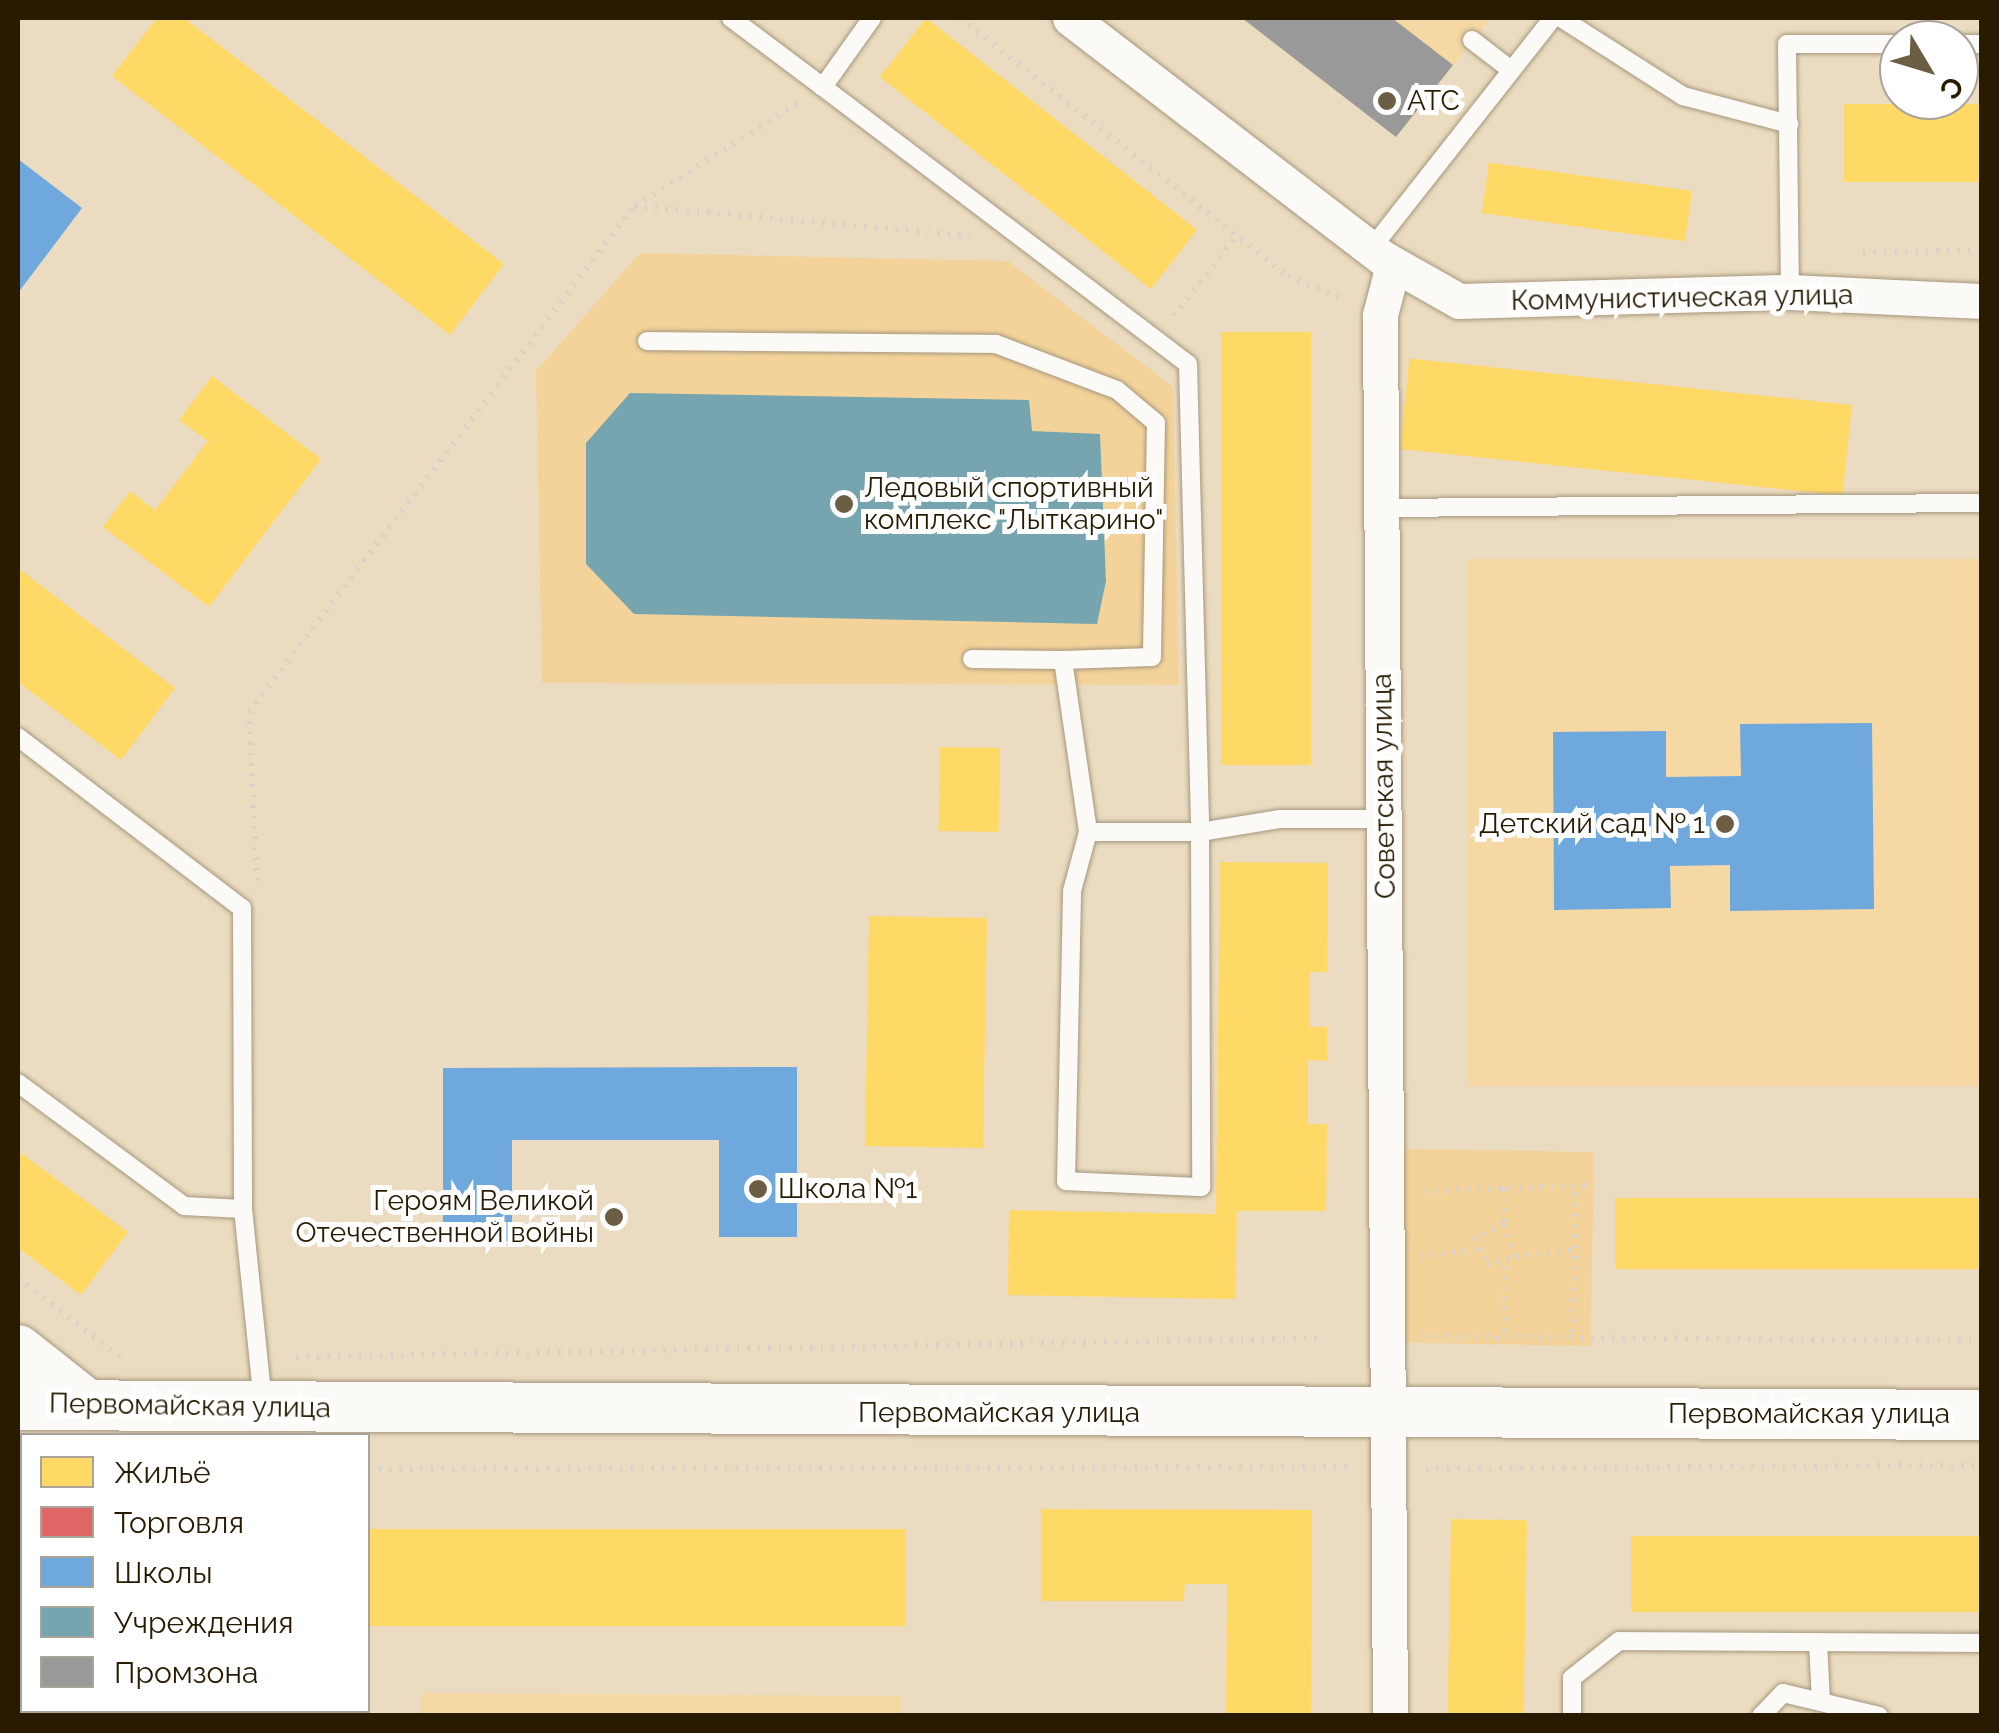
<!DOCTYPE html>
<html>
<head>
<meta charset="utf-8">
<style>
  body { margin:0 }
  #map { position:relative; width:1999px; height:1733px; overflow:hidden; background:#ebdbc0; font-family:Raleway,sans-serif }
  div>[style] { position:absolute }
  .built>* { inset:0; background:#f5d8a4; transform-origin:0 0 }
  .green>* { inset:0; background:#f3d39a; transform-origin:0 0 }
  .homes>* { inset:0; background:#ffd966; transform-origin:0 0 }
  .shops>* { inset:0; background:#e06666 }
  .schools>* { inset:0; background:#6fa8dc }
  .public>* { inset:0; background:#76a5af }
  .industry>* { inset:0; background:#999 }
  .path>* { height:6px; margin-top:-3px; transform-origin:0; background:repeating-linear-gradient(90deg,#d8d2c9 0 2.5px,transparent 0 10.5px) }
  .roads { filter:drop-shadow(0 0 2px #a5977f) drop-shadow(0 0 2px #a5977f) }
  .lane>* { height:18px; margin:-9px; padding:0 9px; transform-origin:9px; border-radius:9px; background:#fcfaf6 }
  .street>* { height:35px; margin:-17.5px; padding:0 17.5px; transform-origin:17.5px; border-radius:17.5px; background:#fcfaf6 }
  .secondary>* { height:50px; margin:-25px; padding:0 25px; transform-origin:25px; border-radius:25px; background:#fcfaf6 }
  .dots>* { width:28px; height:28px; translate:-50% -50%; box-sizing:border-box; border:5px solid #fff; border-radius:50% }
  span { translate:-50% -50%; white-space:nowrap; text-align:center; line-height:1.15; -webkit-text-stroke:10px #fff; paint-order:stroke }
  .poi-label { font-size:28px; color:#281b02 }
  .left { translate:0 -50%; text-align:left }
  .right { translate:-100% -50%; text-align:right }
  .street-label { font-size:28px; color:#281b02 }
  .frame { position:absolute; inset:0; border:20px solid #281b02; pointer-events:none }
  .legend { position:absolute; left:20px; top:1433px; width:350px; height:280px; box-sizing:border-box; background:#fff; border:2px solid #a9a49a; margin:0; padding:12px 18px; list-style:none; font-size:30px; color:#281b02 }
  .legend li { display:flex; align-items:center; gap:20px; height:50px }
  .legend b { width:50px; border:2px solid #a9a49a }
  .north { position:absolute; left:1879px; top:20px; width:100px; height:100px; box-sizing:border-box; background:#fff; border:2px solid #a9a49a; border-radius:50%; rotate:128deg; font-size:28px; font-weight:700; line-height:40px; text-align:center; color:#281b02 }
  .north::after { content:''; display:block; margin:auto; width:35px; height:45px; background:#6c5e44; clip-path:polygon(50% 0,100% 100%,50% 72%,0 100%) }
</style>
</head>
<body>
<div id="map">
  <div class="built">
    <div style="clip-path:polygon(1242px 18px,1491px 18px,1396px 137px)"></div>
    <div style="left:1981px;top:559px;width:527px;height:513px;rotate:90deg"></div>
    <div style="clip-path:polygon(421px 1693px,902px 1696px,902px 1715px,421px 1716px)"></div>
  </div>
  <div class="green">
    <div style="clip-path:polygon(640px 253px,1008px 261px,1173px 387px,1179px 685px,542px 683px,536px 371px)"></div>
    <div style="left:1594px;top:1152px;width:194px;height:190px;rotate:91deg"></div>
  </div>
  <div class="homes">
    <div style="clip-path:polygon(157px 18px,184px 18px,504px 264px,450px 335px,112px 76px)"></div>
    <div style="left:926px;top:18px;width:344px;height:75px;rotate:38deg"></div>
    <div style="left:1844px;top:104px;width:138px;height:78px"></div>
    <div style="left:1692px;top:191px;width:51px;height:205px;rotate:98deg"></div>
    <div style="left:1221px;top:332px;width:90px;height:433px"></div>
    <div style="clip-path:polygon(212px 376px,321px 459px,209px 607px,103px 527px,130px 491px,155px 510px,208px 441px,179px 420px)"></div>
    <div style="left:1852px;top:405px;width:91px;height:445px;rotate:96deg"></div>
    <div style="clip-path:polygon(18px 568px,175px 688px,121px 760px,18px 682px)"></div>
    <div style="left:940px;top:747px;width:60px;height:84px;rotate:1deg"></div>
    <div style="clip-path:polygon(1220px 862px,1328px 863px,1327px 972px,1310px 972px,1310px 1027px,1327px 1027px,1327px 1061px,1308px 1060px,1308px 1124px,1327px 1124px,1326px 1211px,1237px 1211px,1235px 1299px,1008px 1295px,1009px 1210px,1216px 1214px)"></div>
    <div style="left:869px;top:916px;width:118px;height:230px;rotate:1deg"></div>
    <div style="clip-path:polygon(18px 1151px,128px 1232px,81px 1295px,18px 1248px)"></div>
    <div style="left:1615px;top:1198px;width:367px;height:71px"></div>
    <div style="clip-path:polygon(1041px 1509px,1312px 1510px,1311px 1716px,1226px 1716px,1227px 1584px,1185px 1584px,1184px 1601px,1041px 1601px)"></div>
    <div style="left:1451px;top:1519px;width:76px;height:197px;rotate:1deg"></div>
    <div style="left:368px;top:1529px;width:537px;height:97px"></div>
    <div style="left:1631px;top:1536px;width:351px;height:76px"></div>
  </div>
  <div class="shops">
    <div style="clip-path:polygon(18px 1526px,22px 1526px,21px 1708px,18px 1708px)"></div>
  </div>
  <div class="schools">
    <div style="clip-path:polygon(18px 159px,82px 208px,18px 293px)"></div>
    <div style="clip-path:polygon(1872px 723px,1874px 909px,1730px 911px,1730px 865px,1670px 866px,1671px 908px,1554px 910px,1553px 732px,1666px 731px,1666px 777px,1741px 776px,1740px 724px)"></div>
    <div style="clip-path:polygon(797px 1067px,797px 1237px,719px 1237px,719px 1140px,512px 1140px,512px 1241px,443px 1242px,443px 1068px)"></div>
  </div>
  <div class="public">
    <div style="clip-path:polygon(630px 393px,1029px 400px,1032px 431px,1100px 434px,1106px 581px,1097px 624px,634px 614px,586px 564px,586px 443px)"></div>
  </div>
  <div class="industry">
    <div style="clip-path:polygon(1242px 18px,1392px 18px,1453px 65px,1396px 137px)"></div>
  </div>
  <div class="path">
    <div style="left:960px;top:18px;width:417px;rotate:38.2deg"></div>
    <div style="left:1288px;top:276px;width:62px;rotate:22.8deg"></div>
    <div style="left:635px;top:206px;width:193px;rotate:-32.3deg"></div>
    <div style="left:1863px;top:253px;width:119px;rotate:-1.4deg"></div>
    <div style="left:1174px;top:316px;width:103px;rotate:-52.1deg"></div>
    <div style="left:257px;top:881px;width:169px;rotate:-92.7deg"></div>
    <div style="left:249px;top:712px;width:636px;rotate:-52.73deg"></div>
    <div style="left:634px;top:206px;width:337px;rotate:5.1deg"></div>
    <div style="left:1504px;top:1188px;width:36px;rotate:90deg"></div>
    <div style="left:1504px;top:1224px;width:32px;rotate:154deg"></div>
    <div style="left:1475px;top:1238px;width:30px;rotate:66deg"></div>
    <div style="left:1487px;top:1265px;width:30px;rotate:-17deg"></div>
    <div style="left:1516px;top:1256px;width:34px;rotate:-111deg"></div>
    <div style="left:1425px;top:1191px;width:169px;rotate:-2deg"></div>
    <div style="left:1421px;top:1256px;width:54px;rotate:-6.3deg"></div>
    <div style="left:1516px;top:1256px;width:58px;rotate:-5.9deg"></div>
    <div style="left:1504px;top:1266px;width:68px;rotate:89.2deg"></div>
    <div style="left:18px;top:1278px;width:133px;rotate:37.6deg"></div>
    <div style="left:1572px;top:1332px;width:146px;rotate:-88.4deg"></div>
    <div style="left:1423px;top:1336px;width:559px;rotate:0.51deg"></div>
    <div style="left:296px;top:1357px;width:1023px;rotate:-1.06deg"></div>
    <div style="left:368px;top:1469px;width:983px;rotate:-0.12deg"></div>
    <div style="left:1426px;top:1469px;width:556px;rotate:-0.41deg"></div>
    <div style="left:18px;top:1470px;width:4px"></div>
  </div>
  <div class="roads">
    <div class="lane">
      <div style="left:731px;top:18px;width:115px;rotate:36.9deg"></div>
      <div style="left:872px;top:18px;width:85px;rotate:125.4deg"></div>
      <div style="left:823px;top:87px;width:458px;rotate:37.2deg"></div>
      <div style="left:1188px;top:364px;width:468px;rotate:88.5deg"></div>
      <div style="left:1200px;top:832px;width:355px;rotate:89.8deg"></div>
      <div style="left:1201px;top:1187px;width:135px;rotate:-177.5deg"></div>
      <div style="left:1066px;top:1181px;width:290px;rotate:-88.8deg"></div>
      <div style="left:1072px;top:891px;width:61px;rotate:-74.8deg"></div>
      <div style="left:1088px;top:832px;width:112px"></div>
      <div style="left:1200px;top:832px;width:80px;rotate:-9.3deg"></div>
      <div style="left:1279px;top:819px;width:105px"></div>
      <div style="left:1561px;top:18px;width:145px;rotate:32.6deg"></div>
      <div style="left:1683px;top:96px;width:110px;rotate:14.8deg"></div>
      <div style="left:1472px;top:40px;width:49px;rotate:37.6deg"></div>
      <div style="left:1959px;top:44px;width:23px"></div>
      <div style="left:1371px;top:249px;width:294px;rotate:-51.8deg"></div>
      <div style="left:1790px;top:292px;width:248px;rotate:-90.7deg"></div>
      <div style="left:1787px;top:44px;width:112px"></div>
      <div style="left:647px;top:341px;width:349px;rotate:0.5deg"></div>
      <div style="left:996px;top:344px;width:129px;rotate:20.8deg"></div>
      <div style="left:1117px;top:390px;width:51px;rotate:40.2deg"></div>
      <div style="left:1156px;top:423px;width:234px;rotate:91deg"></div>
      <div style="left:1152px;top:657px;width:89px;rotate:178.1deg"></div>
      <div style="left:1380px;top:508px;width:602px;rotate:-0.48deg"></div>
      <div style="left:972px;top:659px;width:91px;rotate:0.6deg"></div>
      <div style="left:1063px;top:660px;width:174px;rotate:81.7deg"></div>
      <div style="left:18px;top:737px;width:282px;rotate:37.4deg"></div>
      <div style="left:242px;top:908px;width:301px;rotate:89.8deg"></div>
      <div style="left:243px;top:1209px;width:195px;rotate:84.1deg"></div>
      <div style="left:18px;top:1083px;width:207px;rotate:36.5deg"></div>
      <div style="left:184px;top:1206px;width:59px;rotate:2.9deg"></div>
      <div style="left:1818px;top:1642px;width:60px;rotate:87.1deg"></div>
      <div style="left:1572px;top:1716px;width:38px;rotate:-90deg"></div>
      <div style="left:1572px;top:1678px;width:60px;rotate:-38.2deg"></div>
      <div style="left:1619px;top:1641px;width:363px;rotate:0.3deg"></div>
      <div style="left:1761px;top:1716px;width:32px;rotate:-46deg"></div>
      <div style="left:1783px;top:1693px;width:99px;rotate:13.5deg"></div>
    </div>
    <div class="street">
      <div style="left:1070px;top:18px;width:394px;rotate:37.5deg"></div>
      <div style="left:1383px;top:258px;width:87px;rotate:29.5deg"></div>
      <div style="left:1459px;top:301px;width:331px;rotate:-1.6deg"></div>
      <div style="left:1790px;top:292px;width:192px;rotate:2.7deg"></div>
      <div style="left:1390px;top:1716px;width:1401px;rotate:-90.41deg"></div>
      <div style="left:1380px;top:315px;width:52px;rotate:-75.4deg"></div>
    </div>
    <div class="secondary">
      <div style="left:18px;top:1350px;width:80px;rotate:38.4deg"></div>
      <div style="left:18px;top:1405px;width:1964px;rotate:0.29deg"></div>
    </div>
  </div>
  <div class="dots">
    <div style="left:1387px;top:101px;background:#6c5e44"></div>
    <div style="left:844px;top:504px;background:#6c5e44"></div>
    <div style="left:1725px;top:824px;background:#6c5e44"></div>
    <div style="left:758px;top:1189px;background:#6c5e44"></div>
    <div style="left:614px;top:1217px;background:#6c5e44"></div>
  </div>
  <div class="poi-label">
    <span class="left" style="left:1407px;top:101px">АТС</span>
    <span class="left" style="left:864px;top:504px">Ледовый спортивный<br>комплекс "Лыткарино"</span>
    <span class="right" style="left:1705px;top:824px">Детский сад № 1</span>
    <span class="left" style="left:778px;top:1189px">Школа №1</span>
    <span class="right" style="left:594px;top:1217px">Героям Великой<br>Отечественной войны</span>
  </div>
  <div class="street-label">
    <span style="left:1682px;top:298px;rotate:-1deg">Коммунистическая улица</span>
    <span style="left:1384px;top:786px;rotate:-91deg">Советская улица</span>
    <span style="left:190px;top:1406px;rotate:1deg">Первомайская улица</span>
    <span style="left:999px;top:1413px">Первомайская улица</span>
    <span style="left:1809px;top:1414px">Первомайская улица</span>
  </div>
  <div class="frame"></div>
  <ul class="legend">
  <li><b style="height:28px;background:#ffd966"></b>Жильё</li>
  <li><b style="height:28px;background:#e06666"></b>Торговля</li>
  <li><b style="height:28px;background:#6fa8dc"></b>Школы</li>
  <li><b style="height:28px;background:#76a5af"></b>Учреждения</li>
  <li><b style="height:28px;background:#999"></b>Промзона</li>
  </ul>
  <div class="north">С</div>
</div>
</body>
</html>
